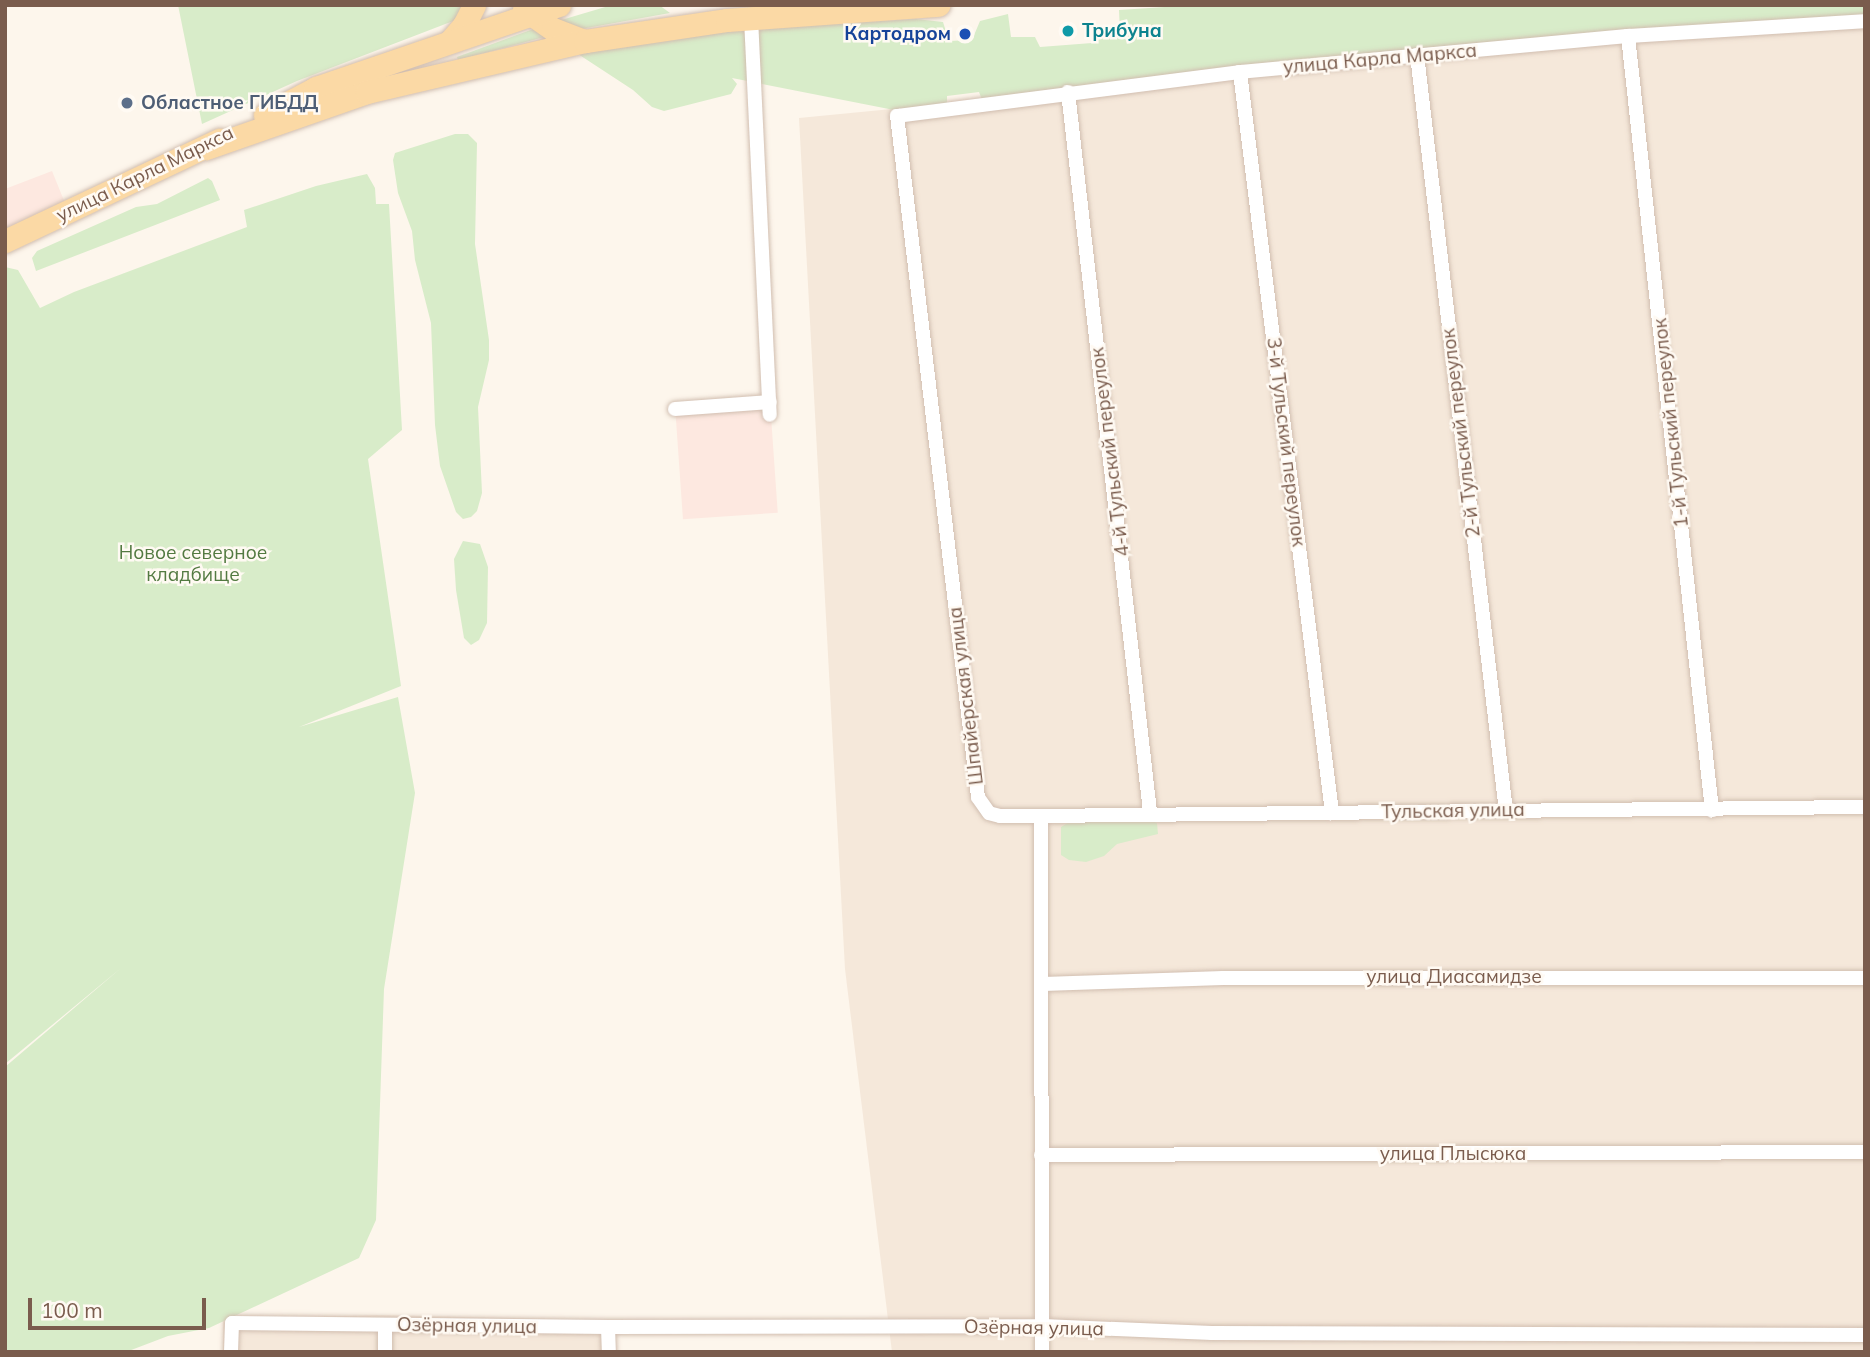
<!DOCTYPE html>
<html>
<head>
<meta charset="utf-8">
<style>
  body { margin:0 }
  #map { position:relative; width:1870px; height:1357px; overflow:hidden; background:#fdf6ec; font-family:Mulish,sans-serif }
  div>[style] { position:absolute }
  .residential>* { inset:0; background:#f5e8da }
  .commercial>* { inset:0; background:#fde8e0; transform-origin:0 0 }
  .green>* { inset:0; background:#d8ecc9 }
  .roads { filter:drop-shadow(0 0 2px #d1beb0) drop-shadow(0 0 2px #d1beb0) }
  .minor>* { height:14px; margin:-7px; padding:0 7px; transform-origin:7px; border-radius:7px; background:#fff }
  .primary>* { height:23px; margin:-11.5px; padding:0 11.5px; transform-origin:11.5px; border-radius:11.5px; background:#fbd9a5 }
  .dots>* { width:19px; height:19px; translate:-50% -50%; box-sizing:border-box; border:4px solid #fffaf3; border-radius:50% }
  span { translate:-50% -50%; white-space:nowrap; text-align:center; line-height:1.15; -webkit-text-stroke:5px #fffaf3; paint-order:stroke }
  .culture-label { font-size:19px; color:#0d838f; font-weight:700 }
  .left { translate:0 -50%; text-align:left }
  .transit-label { font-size:19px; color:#164399; font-weight:700 }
  .right { translate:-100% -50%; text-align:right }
  .street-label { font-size:19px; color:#7a5c4d }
  .service-label { font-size:19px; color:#4e5e75; font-weight:700 }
  .park-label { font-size:19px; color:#537a41 }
  .frame { position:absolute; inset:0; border:7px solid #7a5c4d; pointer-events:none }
  .scale { position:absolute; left:28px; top:1298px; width:178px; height:32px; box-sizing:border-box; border:4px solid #7a5c4d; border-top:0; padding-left:9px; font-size:21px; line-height:24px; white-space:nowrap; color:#7a5c4d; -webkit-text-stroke:5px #fffaf3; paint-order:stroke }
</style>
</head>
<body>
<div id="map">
  <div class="residential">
    <div style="clip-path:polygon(1865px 15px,1865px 1352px,892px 1352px,845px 969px,799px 118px)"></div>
    <div style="clip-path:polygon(378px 1315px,601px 1320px,602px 1352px,223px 1352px,223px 1320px)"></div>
  </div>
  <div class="commercial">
    <div style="clip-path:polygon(52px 171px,67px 208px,5px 236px,5px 189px)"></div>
    <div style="left:770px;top:402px;width:111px;height:95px;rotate:86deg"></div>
  </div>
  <div class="green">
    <div style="clip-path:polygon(178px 5px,467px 5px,461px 18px,297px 81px,202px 124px)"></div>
    <div style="clip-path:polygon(612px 5px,659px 5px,670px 13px,581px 29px,558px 21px)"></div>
    <div style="clip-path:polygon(1195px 5px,1865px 5px,1865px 13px,1862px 16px,982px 100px,979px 92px,947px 96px,947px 104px,894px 110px,732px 78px,737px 84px,731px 94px,664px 111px,652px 107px,633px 90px,578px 54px,743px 29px,916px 19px,943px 22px,949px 41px,972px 40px,980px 21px,1008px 14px,1011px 37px,1035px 37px,1040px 47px,1092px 43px,1096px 34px,1120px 32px,1119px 10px)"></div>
    <div style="clip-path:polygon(536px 28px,548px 36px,458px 60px,457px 57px)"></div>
    <div style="clip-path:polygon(455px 134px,468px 134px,477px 143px,475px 244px,489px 340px,489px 360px,478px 407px,482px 493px,477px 511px,471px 517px,463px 519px,456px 512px,440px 466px,435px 425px,431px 323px,415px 260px,412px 231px,398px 193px,393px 160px,395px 153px)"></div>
    <div style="clip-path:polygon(367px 174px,375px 188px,376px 204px,389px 204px,402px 430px,368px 459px,401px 686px,299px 727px,398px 697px,415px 793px,384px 989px,376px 1220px,359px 1258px,209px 1328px,168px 1336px,126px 1352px,5px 1352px,5px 1067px,121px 968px,5px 1064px,5px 267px,18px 270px,40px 308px,74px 292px,247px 227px,244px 210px,316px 186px)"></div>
    <div style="clip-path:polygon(208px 178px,212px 181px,220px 200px,36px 271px,32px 258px,37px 251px,136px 207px,157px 204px)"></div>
    <div style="clip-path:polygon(463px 541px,480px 544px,488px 567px,487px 623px,479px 640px,471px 645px,464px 638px,456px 590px,454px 559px)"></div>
    <div style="clip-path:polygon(1146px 818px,1157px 823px,1158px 834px,1117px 844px,1104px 856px,1086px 862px,1069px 860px,1061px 855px,1061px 827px,1069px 822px)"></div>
  </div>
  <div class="roads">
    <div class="minor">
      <div style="left:751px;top:18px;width:397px;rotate:87.3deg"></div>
      <div style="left:1628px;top:36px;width:779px;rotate:83.81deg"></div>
      <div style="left:1417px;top:55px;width:761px;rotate:83.29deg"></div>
      <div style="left:1240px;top:72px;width:747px;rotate:82.92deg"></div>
      <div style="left:1068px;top:92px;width:725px;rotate:83.5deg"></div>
      <div style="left:675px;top:409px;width:95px;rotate:-4.2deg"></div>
      <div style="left:1041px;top:816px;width:824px;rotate:-0.63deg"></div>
      <div style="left:1043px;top:984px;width:180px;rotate:-1.9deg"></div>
      <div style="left:1223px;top:978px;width:642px"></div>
      <div style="left:1041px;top:1155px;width:824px;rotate:-0.21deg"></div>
      <div style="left:385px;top:1325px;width:27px;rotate:90deg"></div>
      <div style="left:608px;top:1327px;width:25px;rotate:88deg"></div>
      <div style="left:231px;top:1352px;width:29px;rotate:-88deg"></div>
      <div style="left:232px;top:1323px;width:376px;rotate:0.6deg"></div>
      <div style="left:608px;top:1327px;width:435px;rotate:-0.1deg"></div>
      <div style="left:1043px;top:1326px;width:169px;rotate:2.4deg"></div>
      <div style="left:1212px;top:1333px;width:653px;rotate:0.18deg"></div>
      <div style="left:1042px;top:1352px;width:536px;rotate:-90.11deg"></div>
      <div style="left:1041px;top:816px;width:41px;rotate:180deg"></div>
      <div style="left:1000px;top:816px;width:11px;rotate:-165deg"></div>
      <div style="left:989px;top:813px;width:19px;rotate:-125deg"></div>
      <div style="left:978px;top:797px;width:686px;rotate:-96.78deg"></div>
      <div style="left:897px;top:116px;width:346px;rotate:-7.3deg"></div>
      <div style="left:1240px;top:72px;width:390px;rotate:-5.3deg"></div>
      <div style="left:1628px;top:36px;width:237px;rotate:-3.6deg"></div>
    </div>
    <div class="primary">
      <div style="left:524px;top:9px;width:35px;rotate:35deg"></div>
      <div style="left:553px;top:29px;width:34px;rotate:21deg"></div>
      <div style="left:451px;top:40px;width:20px;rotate:-49deg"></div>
      <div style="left:464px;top:25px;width:22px;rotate:-63deg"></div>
      <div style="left:265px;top:115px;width:58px;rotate:-27.9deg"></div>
      <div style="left:316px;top:88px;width:257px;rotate:-18.9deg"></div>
      <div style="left:206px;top:148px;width:170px;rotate:-19.2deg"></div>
      <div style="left:367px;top:92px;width:224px;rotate:-13.2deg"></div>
      <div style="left:585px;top:41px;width:144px;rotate:-8.4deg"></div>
      <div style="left:727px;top:20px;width:212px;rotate:-4.1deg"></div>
      <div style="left:5px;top:241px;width:237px;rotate:-25.3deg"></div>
    </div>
  </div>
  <div class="dots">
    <div style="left:1068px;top:31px;background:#0f9aa8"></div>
    <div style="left:965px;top:34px;background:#1a4fb4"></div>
    <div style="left:127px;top:103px;background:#5c6f8a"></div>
  </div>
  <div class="culture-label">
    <span class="left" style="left:1082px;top:31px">Трибуна</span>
  </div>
  <div class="transit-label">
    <span class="right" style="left:951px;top:34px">Картодром</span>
  </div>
  <div class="street-label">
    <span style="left:1380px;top:59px;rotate:-5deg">улица Карла Маркса</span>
    <span style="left:145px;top:174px;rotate:-26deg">улица Карла Маркса</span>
    <span style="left:1671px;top:423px;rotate:-96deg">1-й Тульский переулок</span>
    <span style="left:1461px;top:433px;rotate:-97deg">2-й Тульский переулок</span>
    <span style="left:1286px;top:442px;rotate:83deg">3-й Тульский переулок</span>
    <span style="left:1110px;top:452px;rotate:-97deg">4-й Тульский переулок</span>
    <span style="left:966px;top:696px;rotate:-97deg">Шпайерская улица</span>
    <span style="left:1453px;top:811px;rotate:-1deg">Тульская улица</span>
    <span style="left:1454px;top:977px">улица Диасамидзе</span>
    <span style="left:1453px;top:1154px">улица Плысюка</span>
    <span style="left:467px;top:1326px;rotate:1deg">Озёрная улица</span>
    <span style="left:1034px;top:1328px;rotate:1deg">Озёрная улица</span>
  </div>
  <div class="service-label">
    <span class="left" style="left:141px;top:103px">Областное ГИБДД</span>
  </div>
  <div class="park-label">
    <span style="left:193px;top:564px">Новое северное<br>кладбище</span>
  </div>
  <div class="frame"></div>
  <div class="scale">100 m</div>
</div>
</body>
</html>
